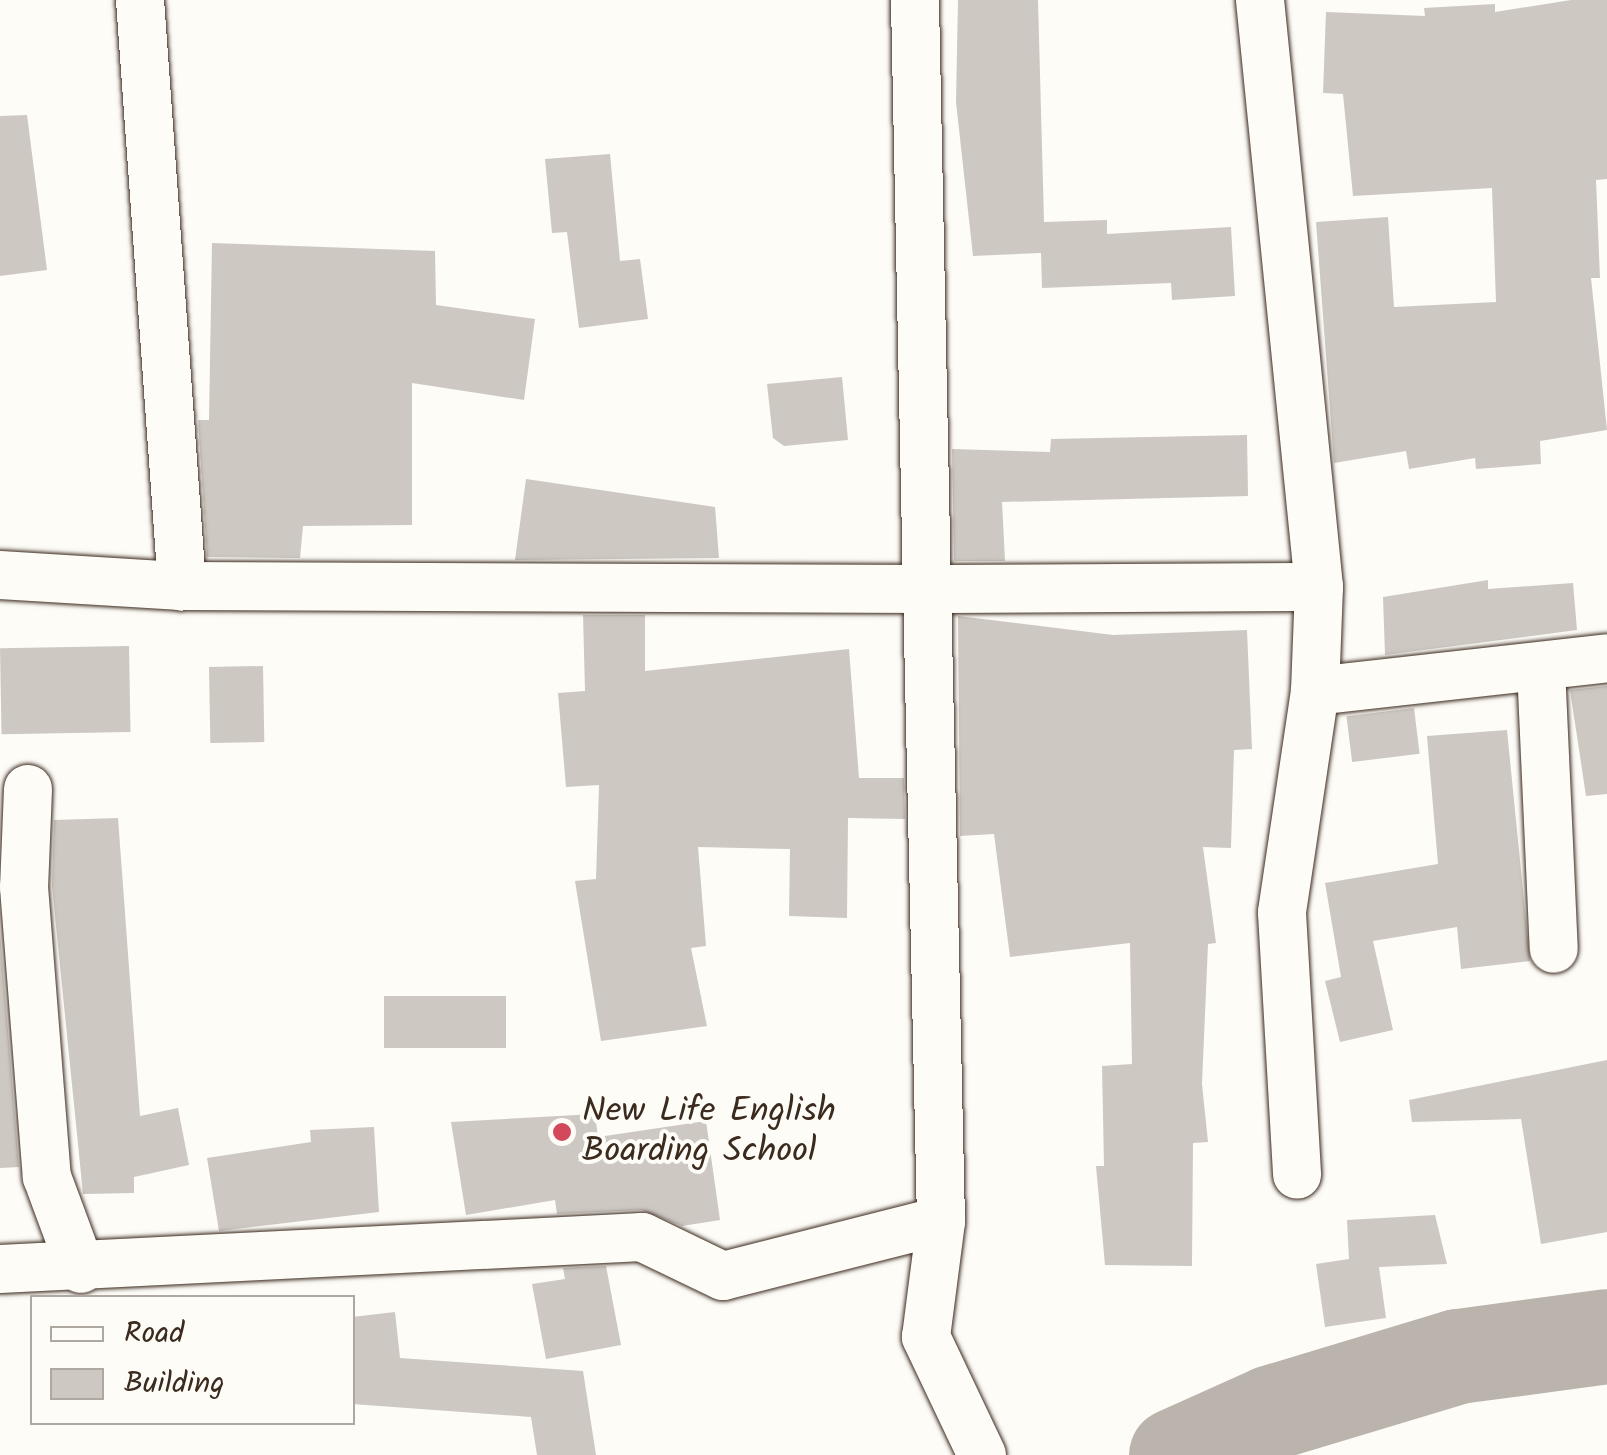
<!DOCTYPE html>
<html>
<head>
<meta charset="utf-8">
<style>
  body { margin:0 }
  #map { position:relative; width:1607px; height:1455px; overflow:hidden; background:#fdfcf7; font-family:Kalam,sans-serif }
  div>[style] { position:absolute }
  .river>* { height:95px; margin:-47.5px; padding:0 47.5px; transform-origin:47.5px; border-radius:47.5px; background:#bbb4ad }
  .building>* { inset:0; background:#cdc8c2; transform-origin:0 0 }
  .roads { filter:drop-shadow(0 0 2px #3b2a1e) drop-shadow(0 0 2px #3b2a1e) }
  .street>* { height:48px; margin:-24px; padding:0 24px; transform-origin:24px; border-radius:24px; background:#fdfcf7 }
  .dots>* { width:28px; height:28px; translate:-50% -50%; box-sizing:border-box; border:5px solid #fdfcf7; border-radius:50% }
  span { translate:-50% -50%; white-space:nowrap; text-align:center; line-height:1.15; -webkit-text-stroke:8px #fdfcf7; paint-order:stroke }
  .poi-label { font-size:35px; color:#3b2a1e }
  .left { translate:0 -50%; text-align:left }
  .legend { position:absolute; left:30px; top:1295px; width:325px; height:130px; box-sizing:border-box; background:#fdfcf7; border:2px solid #afa8a0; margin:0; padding:12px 18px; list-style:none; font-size:30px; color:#3b2a1e }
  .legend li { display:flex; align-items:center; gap:20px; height:50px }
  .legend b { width:50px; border:2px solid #afa8a0 }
</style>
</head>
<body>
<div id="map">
  <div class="river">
    <div style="left:1176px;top:1455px;width:105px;rotate:-24.1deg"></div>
    <div style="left:1272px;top:1412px;width:194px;rotate:-16.8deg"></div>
    <div style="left:1458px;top:1356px;width:150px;rotate:-7.6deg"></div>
  </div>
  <div class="building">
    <div style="clip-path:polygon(958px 0,1038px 0,1044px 222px,1107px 220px,1107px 234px,1231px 227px,1235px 296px,1172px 300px,1171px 283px,1042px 288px,1041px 253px,973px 256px,956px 102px)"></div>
    <div style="clip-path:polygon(1571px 0,1607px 0,1607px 179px,1596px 180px,1600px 278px,1591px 278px,1607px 430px,1540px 441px,1541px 464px,1476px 469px,1475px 458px,1409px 469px,1406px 451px,1334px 463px,1316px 222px,1388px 217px,1394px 307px,1496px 302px,1492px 188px,1353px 196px,1343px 94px,1323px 93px,1326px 12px,1425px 16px,1424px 8px,1495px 4px,1495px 12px)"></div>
    <div style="clip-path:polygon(27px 115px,47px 270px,0 276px,0 116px)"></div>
    <div style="clip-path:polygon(610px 154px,620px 261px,640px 259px,648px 319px,579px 328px,567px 232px,552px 233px,545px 159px)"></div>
    <div style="clip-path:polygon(212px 243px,435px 251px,436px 305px,535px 319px,524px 400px,412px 383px,412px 525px,303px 526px,300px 558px,207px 557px,198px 420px,209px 420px)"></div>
    <div style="clip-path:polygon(842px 377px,848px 440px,784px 446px,773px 438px,767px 384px)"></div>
    <div style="clip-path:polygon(1247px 435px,1248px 496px,1002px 502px,1005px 561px,954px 561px,952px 449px,1050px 452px,1051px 439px)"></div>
    <div style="clip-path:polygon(526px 479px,715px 507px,719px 558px,515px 560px)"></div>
    <div style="clip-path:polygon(1488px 580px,1488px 589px,1573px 583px,1577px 630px,1385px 655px,1383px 597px)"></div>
    <div style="clip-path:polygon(583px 615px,645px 615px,645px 671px,849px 649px,859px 778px,904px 778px,905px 819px,848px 818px,847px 918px,789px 916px,790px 849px,698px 847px,706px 946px,691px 948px,707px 1026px,601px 1041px,575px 881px,596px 879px,599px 785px,566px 787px,558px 693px,585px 691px)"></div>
    <div style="clip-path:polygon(958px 616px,1113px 635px,1247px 630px,1252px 749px,1234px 750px,1231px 848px,1203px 847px,1216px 943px,1208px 944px,1202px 1084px,1208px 1142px,1193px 1143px,1192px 1266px,1105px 1265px,1096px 1166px,1104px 1166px,1102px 1066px,1132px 1064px,1130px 943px,1010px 957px,994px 834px,960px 836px)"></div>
    <div style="left:129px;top:646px;width:86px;height:129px;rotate:89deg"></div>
    <div style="left:263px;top:666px;width:76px;height:54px;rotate:89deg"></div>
    <div style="clip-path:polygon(1607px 686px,1607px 794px,1586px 796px,1570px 690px)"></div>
    <div style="left:1414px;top:708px;width:46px;height:68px;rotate:83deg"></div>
    <div style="clip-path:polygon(1507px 730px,1530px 961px,1461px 969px,1457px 927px,1373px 941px,1393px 1030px,1340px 1042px,1325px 981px,1341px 977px,1325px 883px,1438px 864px,1427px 736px)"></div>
    <div style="clip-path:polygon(118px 818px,140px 1116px,178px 1108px,189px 1165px,134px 1177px,134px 1193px,83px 1194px,52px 886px,54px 820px)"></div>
    <div style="clip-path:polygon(0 932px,19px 1167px,0 1168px)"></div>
    <div style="left:384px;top:996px;width:122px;height:52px"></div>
    <div style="clip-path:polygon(1607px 1060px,1607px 1232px,1541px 1244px,1521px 1119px,1412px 1122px,1409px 1100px)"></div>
    <div style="clip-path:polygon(595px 1114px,598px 1137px,706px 1121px,720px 1220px,682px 1226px,641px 1210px,557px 1214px,555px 1200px,466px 1215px,451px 1122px)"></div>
    <div style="clip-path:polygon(374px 1127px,379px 1212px,219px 1231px,207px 1158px,311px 1142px,310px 1130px)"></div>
    <div style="clip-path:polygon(1435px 1215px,1447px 1264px,1379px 1267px,1386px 1318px,1325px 1327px,1316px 1264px,1349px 1259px,1347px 1220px)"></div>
    <div style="clip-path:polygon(606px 1266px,621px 1345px,546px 1359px,532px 1284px,565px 1279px,563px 1268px)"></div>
    <div style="clip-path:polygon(395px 1312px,400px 1358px,583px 1371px,596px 1455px,537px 1455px,531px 1417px,352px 1404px,352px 1317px)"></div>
  </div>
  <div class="roads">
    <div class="street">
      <div style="left:140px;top:0;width:588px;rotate:85.9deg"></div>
      <div style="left:1260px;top:0;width:590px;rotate:84.26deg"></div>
      <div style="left:1319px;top:587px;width:104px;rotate:92.2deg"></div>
      <div style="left:1315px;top:691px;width:224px;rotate:98.5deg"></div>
      <div style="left:1282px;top:913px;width:262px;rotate:86.7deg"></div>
      <div style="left:0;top:575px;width:182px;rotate:3.5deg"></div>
      <div style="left:182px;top:586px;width:745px;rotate:0.23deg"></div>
      <div style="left:927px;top:589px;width:589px;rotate:-91.17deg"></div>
      <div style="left:1541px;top:668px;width:281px;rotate:87.4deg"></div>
      <div style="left:1315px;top:691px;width:294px;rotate:-6.4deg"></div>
      <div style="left:28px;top:789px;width:98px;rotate:92.3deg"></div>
      <div style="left:24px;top:887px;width:291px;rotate:85.5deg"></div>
      <div style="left:47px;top:1177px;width:98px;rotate:69.7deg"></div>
      <div style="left:0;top:1269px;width:643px;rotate:-2.85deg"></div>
      <div style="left:642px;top:1237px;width:90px;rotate:25.7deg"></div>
      <div style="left:723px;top:1276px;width:225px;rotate:-14.2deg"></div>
      <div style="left:982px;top:1455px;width:131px;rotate:-115.4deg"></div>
      <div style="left:926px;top:1337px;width:117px;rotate:-82.6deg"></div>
      <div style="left:941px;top:1221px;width:632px;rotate:-91.27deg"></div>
      <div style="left:927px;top:589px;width:392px;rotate:-0.3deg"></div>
    </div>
  </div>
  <div class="dots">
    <div style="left:562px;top:1132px;background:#d1495b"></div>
  </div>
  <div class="poi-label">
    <span class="left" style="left:582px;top:1132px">New Life English<br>Boarding School</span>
  </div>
  <ul class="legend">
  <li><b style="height:12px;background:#fdfcf7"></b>Road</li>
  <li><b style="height:28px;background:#cdc8c2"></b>Building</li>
  </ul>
</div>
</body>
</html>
